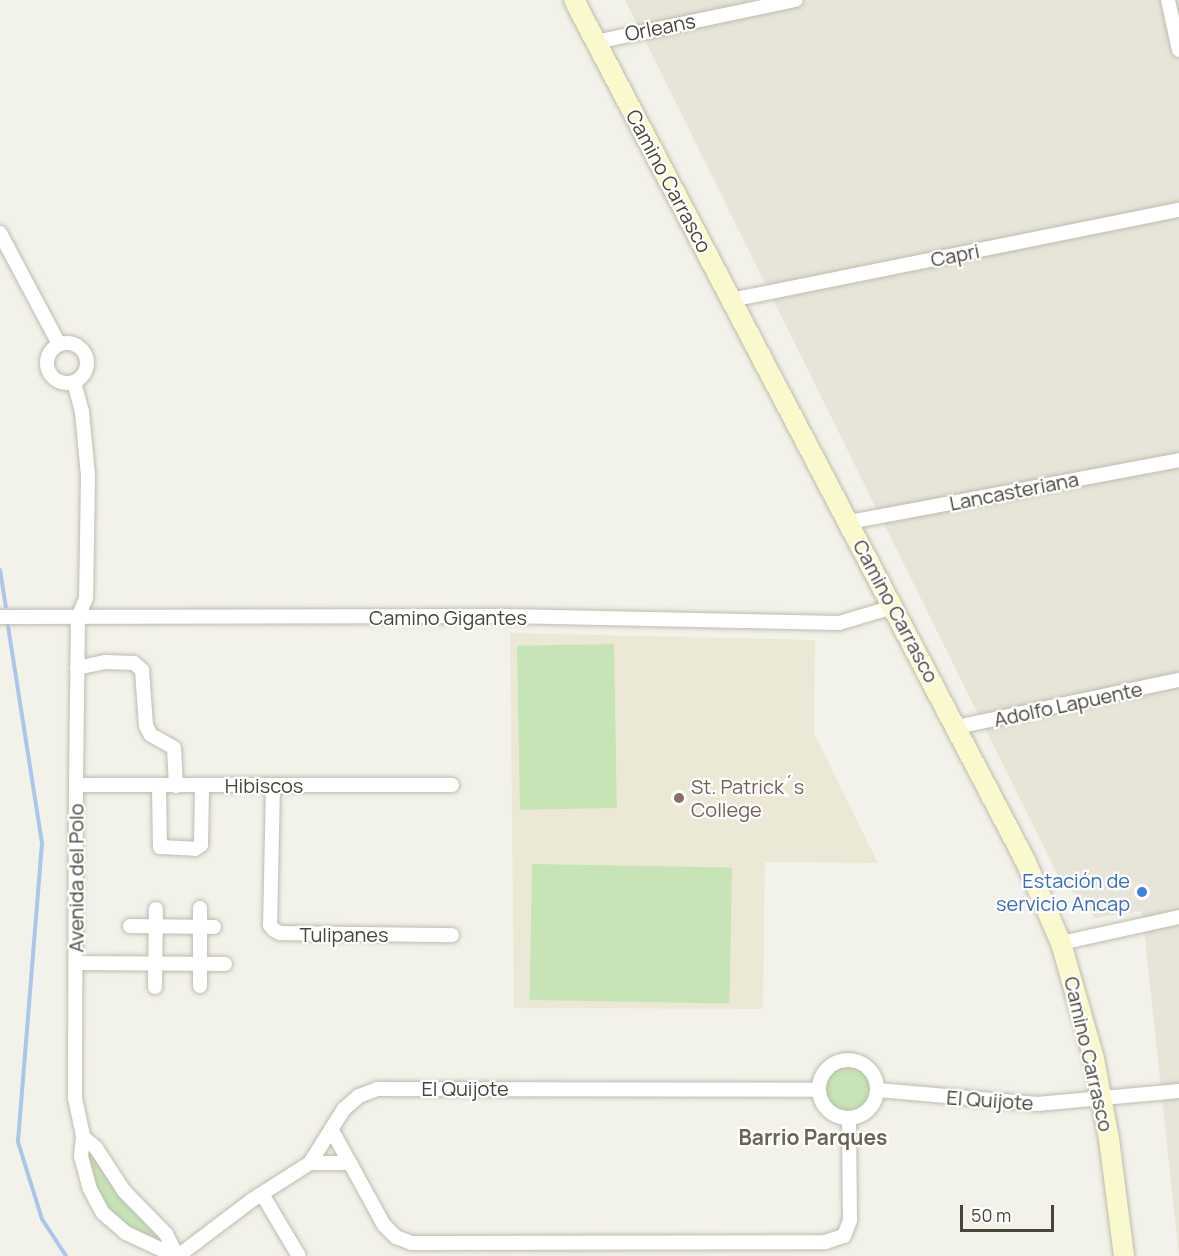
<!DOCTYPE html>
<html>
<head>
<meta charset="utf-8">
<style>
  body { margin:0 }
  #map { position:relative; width:1179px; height:1256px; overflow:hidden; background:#f3f2ea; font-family:Manrope,sans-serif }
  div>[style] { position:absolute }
  .residential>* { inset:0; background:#e7e5d8 }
  .education>* { inset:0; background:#ebe9d5 }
  .green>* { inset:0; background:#c7e4b6; transform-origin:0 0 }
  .round { border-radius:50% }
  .stream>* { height:4px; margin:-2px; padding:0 2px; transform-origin:2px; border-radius:2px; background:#acc5eb }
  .roads { filter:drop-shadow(0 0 2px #bebcad) drop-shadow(0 0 2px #bebcad) }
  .street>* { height:14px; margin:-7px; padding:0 7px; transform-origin:7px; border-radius:7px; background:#fff }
  .street>.ring { margin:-7px; padding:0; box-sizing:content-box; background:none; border:14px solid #fff; border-radius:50% }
  .secondary>* { height:20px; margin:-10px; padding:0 10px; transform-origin:10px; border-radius:10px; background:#faf8cd }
  .dots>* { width:16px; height:16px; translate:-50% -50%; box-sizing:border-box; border:3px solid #fff; border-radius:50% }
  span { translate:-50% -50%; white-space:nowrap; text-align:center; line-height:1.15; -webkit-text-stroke:4.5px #fff; paint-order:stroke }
  .street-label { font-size:20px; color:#474438 }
  .education-label { font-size:20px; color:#785e54 }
  .left { translate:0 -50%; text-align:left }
  .shop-label { font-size:20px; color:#366cbe }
  .right { translate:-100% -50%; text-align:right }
  .neighbourhood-label { font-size:21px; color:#696451; font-weight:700 }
  .scale { position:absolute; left:960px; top:1205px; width:94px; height:27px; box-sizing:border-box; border:3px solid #474438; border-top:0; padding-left:8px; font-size:18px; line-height:21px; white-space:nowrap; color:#474438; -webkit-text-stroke:4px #fff; paint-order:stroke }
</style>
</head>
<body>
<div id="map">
  <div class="residential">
    <div style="clip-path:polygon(625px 0,1179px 0,1179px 1256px,1142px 911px,1095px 918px,1057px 874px)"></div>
  </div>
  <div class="education">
    <div style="clip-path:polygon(510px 633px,815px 640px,814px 733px,878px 863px,765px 862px,763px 1009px,514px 1008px)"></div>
  </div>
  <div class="green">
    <div style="left:614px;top:644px;width:164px;height:97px;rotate:89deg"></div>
    <div style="left:532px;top:864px;width:200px;height:136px;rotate:1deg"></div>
    <div class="round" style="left:824px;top:1065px;width:46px;height:46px"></div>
    <div style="clip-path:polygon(86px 1149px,90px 1149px,161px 1241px,120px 1223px,109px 1211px,94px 1183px)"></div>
  </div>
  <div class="stream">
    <div style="left:0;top:570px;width:37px;rotate:81deg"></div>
    <div style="left:8px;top:626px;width:220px;rotate:81.1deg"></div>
    <div style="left:42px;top:843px;width:300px;rotate:94.6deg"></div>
    <div style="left:18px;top:1142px;width:81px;rotate:72.7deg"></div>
    <div style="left:42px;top:1219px;width:44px;rotate:57deg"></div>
  </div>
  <div class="roads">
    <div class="street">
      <div style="left:1168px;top:0;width:51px;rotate:77.6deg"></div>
      <div style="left:596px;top:42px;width:204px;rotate:-11.9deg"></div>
      <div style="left:0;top:233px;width:126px;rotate:62deg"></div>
      <div style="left:731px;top:300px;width:457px;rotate:-11.4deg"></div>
      <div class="ring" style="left:47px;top:343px;width:26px;height:26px"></div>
      <div style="left:74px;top:382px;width:31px;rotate:75deg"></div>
      <div style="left:82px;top:412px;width:64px;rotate:84.6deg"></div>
      <div style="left:88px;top:476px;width:122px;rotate:90.9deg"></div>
      <div style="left:86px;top:598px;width:22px;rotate:112deg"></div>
      <div style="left:78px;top:618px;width:167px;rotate:90.7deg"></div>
      <div style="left:76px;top:785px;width:313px;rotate:90.2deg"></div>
      <div style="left:75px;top:1098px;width:40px;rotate:78deg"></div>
      <div style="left:83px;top:1137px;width:19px;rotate:96deg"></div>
      <div style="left:81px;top:1156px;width:34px;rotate:75deg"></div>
      <div style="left:90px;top:1189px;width:27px;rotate:62deg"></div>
      <div style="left:103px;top:1213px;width:30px;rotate:41deg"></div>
      <div style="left:126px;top:1233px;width:54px;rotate:25.1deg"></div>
      <div style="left:849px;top:522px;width:336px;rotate:-10.6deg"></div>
      <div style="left:0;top:617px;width:506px;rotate:-0.11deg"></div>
      <div style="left:506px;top:616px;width:333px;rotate:1.2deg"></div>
      <div style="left:839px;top:623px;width:56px;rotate:-16.5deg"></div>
      <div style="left:77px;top:668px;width:29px;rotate:-12deg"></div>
      <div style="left:105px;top:662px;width:29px;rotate:2deg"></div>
      <div style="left:134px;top:663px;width:11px;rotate:41deg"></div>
      <div style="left:142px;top:670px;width:56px;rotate:85.9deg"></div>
      <div style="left:146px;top:726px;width:10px;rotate:61deg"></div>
      <div style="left:151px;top:735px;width:26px;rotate:29deg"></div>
      <div style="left:174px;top:748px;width:38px;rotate:87deg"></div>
      <div style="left:957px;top:727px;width:227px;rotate:-12deg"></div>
      <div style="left:76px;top:785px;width:376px"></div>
      <div style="left:273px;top:785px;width:140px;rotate:91.2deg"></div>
      <div style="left:270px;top:925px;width:6px;rotate:51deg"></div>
      <div style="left:274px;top:930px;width:7px;rotate:27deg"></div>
      <div style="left:280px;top:933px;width:172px;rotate:0.7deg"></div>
      <div style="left:159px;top:786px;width:61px;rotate:89.1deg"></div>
      <div style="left:160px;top:847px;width:35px;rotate:3deg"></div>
      <div style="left:195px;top:849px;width:7px;rotate:-34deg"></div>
      <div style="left:201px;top:845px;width:60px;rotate:-89deg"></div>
      <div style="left:130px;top:926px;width:84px;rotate:0.7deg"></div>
      <div style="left:1061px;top:943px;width:121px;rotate:-12.4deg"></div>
      <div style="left:77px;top:963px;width:148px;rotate:0.4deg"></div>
      <div style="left:200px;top:986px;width:78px;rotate:-90deg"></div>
      <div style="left:155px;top:987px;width:78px;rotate:-89.3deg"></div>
      <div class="ring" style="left:819px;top:1060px;width:44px;height:44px"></div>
      <div style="left:878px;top:1090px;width:160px;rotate:5deg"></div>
      <div style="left:1037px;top:1104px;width:143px;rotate:-5.2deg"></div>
      <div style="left:331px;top:1129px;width:39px;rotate:61deg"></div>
      <div style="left:83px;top:1137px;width:17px;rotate:40deg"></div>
      <div style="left:96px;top:1148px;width:51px;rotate:56.9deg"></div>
      <div style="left:124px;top:1191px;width:60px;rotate:45.7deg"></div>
      <div style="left:166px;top:1234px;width:25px;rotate:63deg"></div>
      <div style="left:310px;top:1163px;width:40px"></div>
      <div style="left:350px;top:1163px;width:71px;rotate:61.3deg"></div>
      <div style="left:384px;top:1225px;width:17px;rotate:45deg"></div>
      <div style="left:396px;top:1237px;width:17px;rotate:21deg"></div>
      <div style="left:412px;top:1243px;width:413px;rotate:-0.1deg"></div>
      <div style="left:825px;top:1242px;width:20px;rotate:-18deg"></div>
      <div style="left:844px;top:1236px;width:17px;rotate:-69deg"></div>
      <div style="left:850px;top:1220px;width:101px;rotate:-90.6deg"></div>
      <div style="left:262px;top:1194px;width:72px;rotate:59.2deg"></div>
      <div style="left:178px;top:1256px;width:93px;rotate:-37.1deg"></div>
      <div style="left:252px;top:1200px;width:69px;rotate:-32.5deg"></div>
      <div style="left:310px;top:1163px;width:64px;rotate:-57.8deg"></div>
      <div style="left:344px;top:1109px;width:20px;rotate:-41deg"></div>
      <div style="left:359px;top:1096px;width:19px;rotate:-21deg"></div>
      <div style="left:377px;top:1089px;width:442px;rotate:0.1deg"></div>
    </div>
    <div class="secondary">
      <div style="left:574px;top:0;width:971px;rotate:62.33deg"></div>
      <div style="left:1025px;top:860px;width:90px;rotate:66.6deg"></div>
      <div style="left:1061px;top:943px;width:121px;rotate:74.1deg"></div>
      <div style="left:1094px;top:1059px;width:81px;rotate:79.4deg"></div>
      <div style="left:1109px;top:1139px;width:118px;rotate:82.7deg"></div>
    </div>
  </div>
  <div class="dots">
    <div style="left:679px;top:798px;background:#8d6e63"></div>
    <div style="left:1142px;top:892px;background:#3f7fe0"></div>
  </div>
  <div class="street-label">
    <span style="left:660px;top:27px;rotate:-11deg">Orleans</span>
    <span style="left:669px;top:181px;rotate:62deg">Camino Carrasco</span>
    <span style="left:955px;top:255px;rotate:-11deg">Capri</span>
    <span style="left:1014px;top:491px;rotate:-11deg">Lancasteriana</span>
    <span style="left:896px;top:611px;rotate:62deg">Camino Carrasco</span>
    <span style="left:448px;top:617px">Camino Gigantes</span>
    <span style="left:1068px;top:704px;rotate:-12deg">Adolfo Lapuente</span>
    <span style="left:264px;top:785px">Hibiscos</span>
    <span style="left:76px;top:878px;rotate:-90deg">Avenida del Polo</span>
    <span style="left:344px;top:934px">Tulipanes</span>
    <span style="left:1089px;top:1054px;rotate:77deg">Camino Carrasco</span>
    <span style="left:465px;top:1088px">El Quijote</span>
    <span style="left:990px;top:1100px;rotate:4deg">El Quijote</span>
  </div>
  <div class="education-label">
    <span class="left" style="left:691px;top:798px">St. Patrick´s<br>College</span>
  </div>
  <div class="shop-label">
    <span class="right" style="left:1130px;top:892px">Estación de<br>servicio Ancap</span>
  </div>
  <div class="neighbourhood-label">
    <span style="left:813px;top:1137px">Barrio Parques</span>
  </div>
  <div class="scale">50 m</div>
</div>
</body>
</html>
